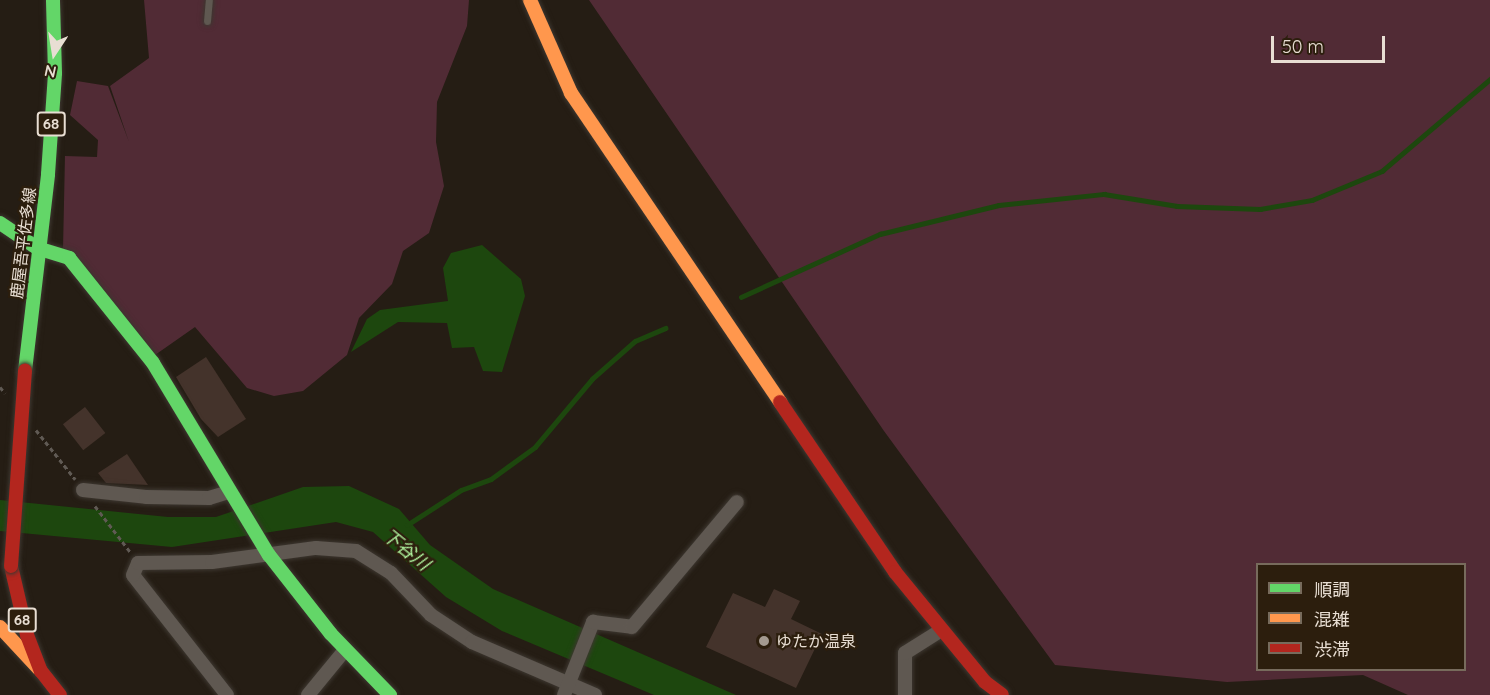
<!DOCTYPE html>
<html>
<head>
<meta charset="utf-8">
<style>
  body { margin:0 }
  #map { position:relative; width:1490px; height:695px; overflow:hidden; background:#251d14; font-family:Quicksand,"Noto Sans JP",sans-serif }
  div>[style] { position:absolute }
  .green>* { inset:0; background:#512b35 }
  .water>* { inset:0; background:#1d470e }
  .stream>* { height:4.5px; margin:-2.25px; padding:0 2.25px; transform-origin:2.25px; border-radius:2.25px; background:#1d470e }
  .building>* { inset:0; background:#44332b; transform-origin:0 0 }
  .path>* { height:3px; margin-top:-1.5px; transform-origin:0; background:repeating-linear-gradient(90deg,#605a54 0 4.5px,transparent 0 7.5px) }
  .roads { filter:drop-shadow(0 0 2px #3d3730) drop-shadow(0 0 2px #3d3730) }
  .lane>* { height:7px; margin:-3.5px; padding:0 3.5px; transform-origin:3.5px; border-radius:3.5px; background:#5f5851 }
  .street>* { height:14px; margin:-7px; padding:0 7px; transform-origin:7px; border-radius:7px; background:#5f5851 }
  .fast>* { height:14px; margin:-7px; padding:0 7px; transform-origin:7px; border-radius:7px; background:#63d668 }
  .slow>* { height:14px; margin:-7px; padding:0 7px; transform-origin:7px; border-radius:7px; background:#ff974d }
  .jam>* { height:14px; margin:-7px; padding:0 7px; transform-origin:7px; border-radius:7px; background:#b3261e }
  .bridges { filter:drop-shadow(0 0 2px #3d3730) drop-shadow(0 0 2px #3d3730) }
  .jam-bridge>* { height:14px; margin:-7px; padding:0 7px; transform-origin:7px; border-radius:7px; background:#b3261e }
  .dots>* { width:16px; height:16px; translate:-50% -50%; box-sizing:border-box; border:3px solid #2c1e0d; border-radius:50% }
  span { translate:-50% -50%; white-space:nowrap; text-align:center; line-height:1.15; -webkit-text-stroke:4.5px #2c1e0d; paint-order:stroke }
  .shield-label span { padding:2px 4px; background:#2c1e0d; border:2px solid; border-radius:4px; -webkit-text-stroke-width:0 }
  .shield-label { font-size:15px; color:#e8ded3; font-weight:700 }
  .street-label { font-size:16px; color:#e8ded3 }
  .poi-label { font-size:16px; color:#e8ded3 }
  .left { translate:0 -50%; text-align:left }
  .water-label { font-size:18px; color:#b1f7a0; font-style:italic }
  .legend { position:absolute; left:1256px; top:563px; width:210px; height:108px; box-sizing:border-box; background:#2c1e0d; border:2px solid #776b5c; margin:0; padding:8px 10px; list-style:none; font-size:18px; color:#e8ded3 }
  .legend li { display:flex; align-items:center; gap:12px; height:30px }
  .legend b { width:30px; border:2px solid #776b5c }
  .north { position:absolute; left:24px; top:24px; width:60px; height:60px; -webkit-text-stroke:4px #2c1e0d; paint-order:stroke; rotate:192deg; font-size:16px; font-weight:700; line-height:24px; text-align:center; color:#e8ded3 }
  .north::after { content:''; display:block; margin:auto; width:21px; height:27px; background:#e8ded3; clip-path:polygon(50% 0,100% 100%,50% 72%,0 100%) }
  .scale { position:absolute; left:1271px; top:36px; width:114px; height:27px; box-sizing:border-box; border:3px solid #e8ded3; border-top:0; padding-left:8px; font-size:18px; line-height:21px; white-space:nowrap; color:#e8ded3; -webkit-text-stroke:4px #2c1e0d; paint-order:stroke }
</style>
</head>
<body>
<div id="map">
  <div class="green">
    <div style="clip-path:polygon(144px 0,469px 0,467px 26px,437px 102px,436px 142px,444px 186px,429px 233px,403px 251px,392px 284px,359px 318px,347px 355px,303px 391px,274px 396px,247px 388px,195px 327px,155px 355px,63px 249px,65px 156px,97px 157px,98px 140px,70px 115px,77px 81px,108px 86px,129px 142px,110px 86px,149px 58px)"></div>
    <div style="clip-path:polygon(evenodd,589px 0,1490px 0,1490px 695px,1408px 695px,1363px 675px,1227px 682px,1055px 665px,884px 431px,589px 0,1258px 564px,1464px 564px,1464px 670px,1258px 670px,1258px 564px)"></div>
  </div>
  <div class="water">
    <div style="clip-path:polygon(482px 245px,521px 279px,525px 296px,502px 372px,483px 371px,474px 347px,452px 348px,447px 323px,398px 322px,351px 352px,367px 319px,380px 310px,448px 301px,443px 268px,451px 253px)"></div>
    <div style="clip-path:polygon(349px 486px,399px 509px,430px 545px,493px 589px,736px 695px,654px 695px,502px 631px,446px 597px,373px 532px,336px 522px,172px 547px,0 531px,0 500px,168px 517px,216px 517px,303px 487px)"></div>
  </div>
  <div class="stream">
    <div style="left:741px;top:297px;width:153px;rotate:-24.4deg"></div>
    <div style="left:880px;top:234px;width:122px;rotate:-13.7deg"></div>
    <div style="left:999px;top:205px;width:106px;rotate:-6deg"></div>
    <div style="left:1104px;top:194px;width:74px;rotate:9.3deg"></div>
    <div style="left:1177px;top:206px;width:83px;rotate:2.1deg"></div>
    <div style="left:1260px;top:209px;width:53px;rotate:-9.8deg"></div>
    <div style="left:1312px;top:200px;width:76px;rotate:-22.5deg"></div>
    <div style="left:1382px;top:171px;width:142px;rotate:-40.4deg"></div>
    <div style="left:407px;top:525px;width:64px;rotate:-32.9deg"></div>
    <div style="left:461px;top:490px;width:32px;rotate:-20deg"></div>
    <div style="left:491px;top:479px;width:54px;rotate:-36deg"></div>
    <div style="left:535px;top:447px;width:89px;rotate:-50deg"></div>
    <div style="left:592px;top:379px;width:57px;rotate:-41.5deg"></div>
    <div style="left:635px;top:341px;width:33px;rotate:-23deg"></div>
  </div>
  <div class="building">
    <div style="clip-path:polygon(206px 357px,246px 419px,218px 437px,201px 419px,176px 377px)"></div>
    <div style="left:85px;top:407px;width:33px;height:28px;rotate:52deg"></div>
    <div style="clip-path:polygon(127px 454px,148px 485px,106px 483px,98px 473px)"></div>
    <div style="clip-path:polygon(774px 589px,800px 601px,791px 619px,822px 634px,796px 688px,706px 647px,733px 593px,765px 607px)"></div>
  </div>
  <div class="path">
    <div style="left:0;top:387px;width:8px;rotate:50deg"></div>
    <div style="left:36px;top:430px;width:63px;rotate:51.5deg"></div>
    <div style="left:95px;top:506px;width:59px;rotate:52.5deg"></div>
  </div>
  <div class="roads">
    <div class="lane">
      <div style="left:207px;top:21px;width:21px;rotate:-85deg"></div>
    </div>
    <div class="street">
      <div style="left:83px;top:490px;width:63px;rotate:6.3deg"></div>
      <div style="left:146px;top:497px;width:63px;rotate:0.9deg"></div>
      <div style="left:209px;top:498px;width:21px;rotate:-17deg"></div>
      <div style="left:227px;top:695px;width:152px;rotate:-128.1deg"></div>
      <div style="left:133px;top:575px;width:13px;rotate:-67deg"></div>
      <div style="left:138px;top:563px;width:74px;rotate:-0.8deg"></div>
      <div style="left:212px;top:562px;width:105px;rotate:-7.7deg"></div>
      <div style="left:316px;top:548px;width:40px;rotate:4.3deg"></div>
      <div style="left:356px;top:551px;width:41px;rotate:32.2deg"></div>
      <div style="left:391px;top:573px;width:58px;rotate:46.4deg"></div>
      <div style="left:431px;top:615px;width:49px;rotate:33.4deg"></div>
      <div style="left:472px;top:642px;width:134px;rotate:23.3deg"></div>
      <div style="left:308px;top:695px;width:58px;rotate:-50.6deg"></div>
      <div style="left:564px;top:695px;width:79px;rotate:-68.3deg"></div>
      <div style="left:593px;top:622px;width:39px;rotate:7deg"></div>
      <div style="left:632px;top:627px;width:163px;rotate:-50deg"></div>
      <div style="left:905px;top:695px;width:42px;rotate:-90deg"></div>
      <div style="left:905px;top:653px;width:41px;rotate:-32.2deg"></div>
    </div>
    <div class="fast">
      <div style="left:0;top:223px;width:45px;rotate:34deg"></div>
      <div style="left:37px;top:248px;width:34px;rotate:17deg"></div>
      <div style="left:69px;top:258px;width:134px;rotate:51.3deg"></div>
      <div style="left:153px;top:363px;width:224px;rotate:58.9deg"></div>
      <div style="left:269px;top:555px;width:100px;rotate:51.9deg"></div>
      <div style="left:331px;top:634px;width:85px;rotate:46deg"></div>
      <div style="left:25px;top:371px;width:198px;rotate:-83.3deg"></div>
      <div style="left:48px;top:174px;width:101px;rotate:-86deg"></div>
      <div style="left:55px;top:73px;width:73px;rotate:-91.6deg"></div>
    </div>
    <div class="slow">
      <div style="left:530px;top:0;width:102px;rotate:66.2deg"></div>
      <div style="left:571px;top:93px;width:373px;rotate:55.9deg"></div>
      <div style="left:0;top:627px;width:57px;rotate:47.1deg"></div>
    </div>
    <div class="jam">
      <div style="left:780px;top:402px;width:205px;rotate:55.9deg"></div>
      <div style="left:895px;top:572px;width:142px;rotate:50.7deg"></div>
      <div style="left:985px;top:682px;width:21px;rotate:37deg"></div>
      <div style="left:11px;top:566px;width:71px;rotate:76.9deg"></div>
      <div style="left:27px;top:635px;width:39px;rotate:69deg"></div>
      <div style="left:41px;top:671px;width:31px;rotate:52deg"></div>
    </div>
  </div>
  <div class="bridges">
    <div class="jam-bridge">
      <div style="left:11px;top:566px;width:196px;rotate:-85.9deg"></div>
    </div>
  </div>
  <div class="dots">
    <div style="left:764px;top:641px;background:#a49a90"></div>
  </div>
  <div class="shield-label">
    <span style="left:51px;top:124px">68</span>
    <span style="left:22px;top:620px">68</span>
  </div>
  <div class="street-label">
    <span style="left:23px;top:243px;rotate:-83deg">鹿屋吾平佐多線</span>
  </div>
  <div class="poi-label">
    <span class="left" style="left:776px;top:641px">ゆたか温泉</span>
  </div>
  <div class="water-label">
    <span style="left:406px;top:550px;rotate:39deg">下谷川</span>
  </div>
  <ul class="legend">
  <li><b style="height:8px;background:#63d668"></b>順調</li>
  <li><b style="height:8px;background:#ff974d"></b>混雑</li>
  <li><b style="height:8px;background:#b3261e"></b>渋滞</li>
  </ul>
  <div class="north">N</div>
  <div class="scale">50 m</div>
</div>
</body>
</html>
